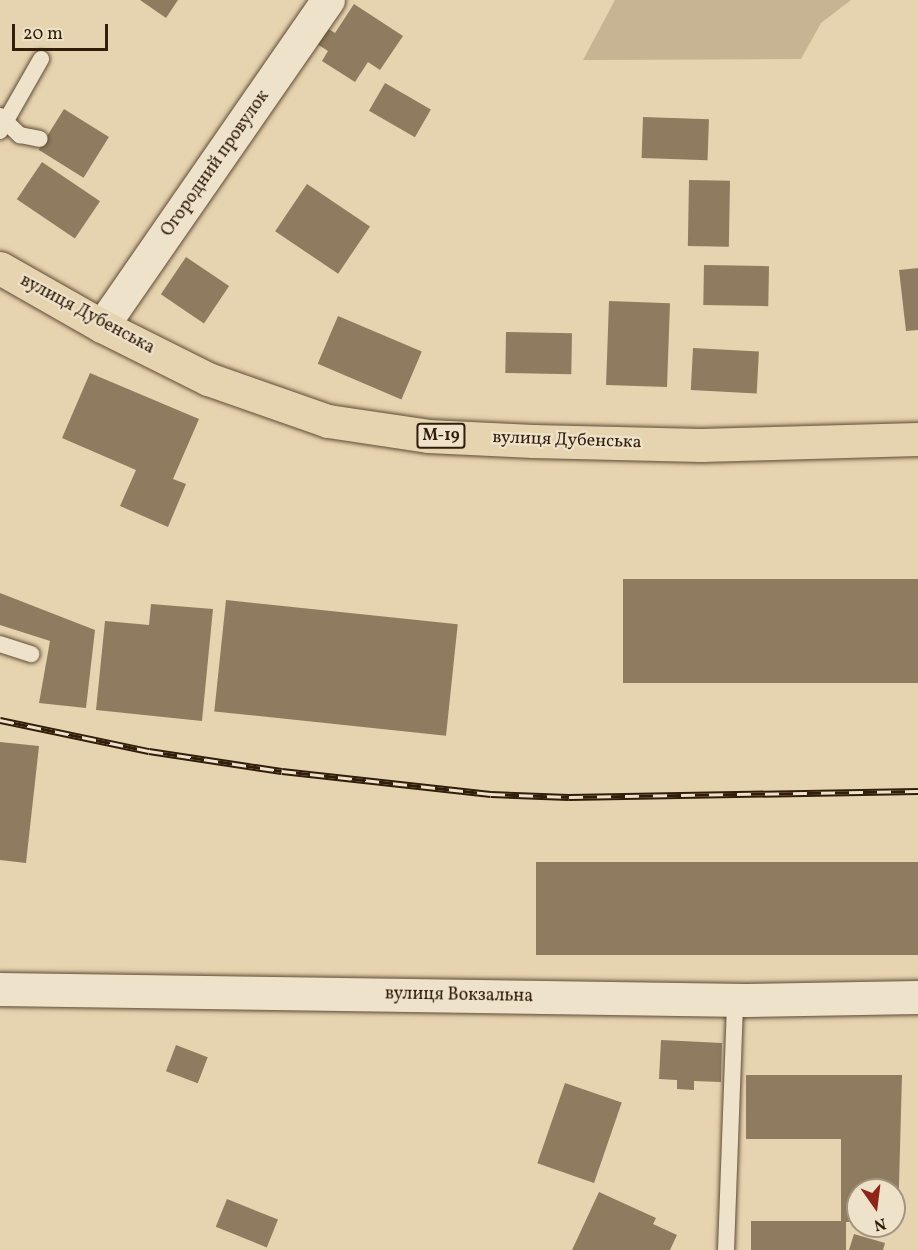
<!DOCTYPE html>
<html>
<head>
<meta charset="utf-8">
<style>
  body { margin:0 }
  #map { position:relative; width:918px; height:1250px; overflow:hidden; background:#e6d3af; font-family:Vollkorn,serif }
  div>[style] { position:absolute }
  .green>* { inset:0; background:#c7b493 }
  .building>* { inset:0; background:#8f7c60; transform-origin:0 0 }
  .roads { filter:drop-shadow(0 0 2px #5e4b34) drop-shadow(0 0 2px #5e4b34) }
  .service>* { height:16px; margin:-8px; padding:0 8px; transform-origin:8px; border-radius:8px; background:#efe2cb }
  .minor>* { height:33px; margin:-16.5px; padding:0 16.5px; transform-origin:16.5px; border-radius:16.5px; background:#efe2cb }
  .trunk>* { height:33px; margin:-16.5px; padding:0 16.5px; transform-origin:16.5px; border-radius:16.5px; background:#e6d3af }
  .rail>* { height:7px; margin-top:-3.5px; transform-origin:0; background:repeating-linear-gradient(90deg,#efe2cb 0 14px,#301e0b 0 28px); box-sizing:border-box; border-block:2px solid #301e0b }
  span { translate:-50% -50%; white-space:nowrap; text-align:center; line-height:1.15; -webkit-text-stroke:4.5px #efe2cb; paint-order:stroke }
  .shield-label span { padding:2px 4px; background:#efe2cb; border:2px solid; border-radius:4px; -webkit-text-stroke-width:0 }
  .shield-label { font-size:16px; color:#301e0b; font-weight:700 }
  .street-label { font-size:18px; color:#301e0b }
  .north { position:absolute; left:846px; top:1178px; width:60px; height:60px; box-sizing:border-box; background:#efe2cb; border:2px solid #a3947e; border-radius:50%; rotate:166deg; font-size:16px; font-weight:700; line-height:24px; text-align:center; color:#301e0b }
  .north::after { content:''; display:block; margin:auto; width:21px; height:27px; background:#8f2418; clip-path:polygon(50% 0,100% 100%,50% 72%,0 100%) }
  .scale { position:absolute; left:12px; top:24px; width:96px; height:27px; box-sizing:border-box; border:3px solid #301e0b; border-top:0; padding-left:8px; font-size:18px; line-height:21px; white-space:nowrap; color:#301e0b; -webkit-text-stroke:4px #efe2cb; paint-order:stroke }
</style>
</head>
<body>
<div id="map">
  <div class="green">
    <div style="clip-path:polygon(615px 0,851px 0,821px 23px,801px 59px,583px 60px)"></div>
  </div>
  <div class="building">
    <div style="clip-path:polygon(140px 0,178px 0,166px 18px)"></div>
    <div style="clip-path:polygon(354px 4px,403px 36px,380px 70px,368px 62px,355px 82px,322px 61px,328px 51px,317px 44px,327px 28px,335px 33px)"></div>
    <div style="left:385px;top:83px;width:53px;height:32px;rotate:30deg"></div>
    <div style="left:64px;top:109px;width:53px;height:48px;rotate:32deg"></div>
    <div style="left:643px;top:117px;width:66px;height:41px;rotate:2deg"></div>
    <div style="left:42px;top:162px;width:70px;height:45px;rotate:34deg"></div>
    <div style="left:689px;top:180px;width:41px;height:66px;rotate:1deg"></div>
    <div style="left:307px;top:184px;width:76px;height:57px;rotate:34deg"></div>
    <div style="left:186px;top:257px;width:52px;height:45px;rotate:34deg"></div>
    <div style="left:704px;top:265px;width:65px;height:40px;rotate:1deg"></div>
    <div style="clip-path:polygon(918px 268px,918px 330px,906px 331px,899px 270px)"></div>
    <div style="left:609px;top:301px;width:61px;height:84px;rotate:2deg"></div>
    <div style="left:338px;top:316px;width:91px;height:52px;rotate:23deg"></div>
    <div style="left:506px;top:332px;width:66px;height:41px;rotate:1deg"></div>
    <div style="left:693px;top:348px;width:66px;height:42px;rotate:3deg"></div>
    <div style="clip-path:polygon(90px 373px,199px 419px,173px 479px,186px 484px,168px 527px,120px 506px,136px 470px,62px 438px)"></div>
    <div style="left:918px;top:579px;width:104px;height:295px;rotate:90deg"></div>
    <div style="clip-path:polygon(0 593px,95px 630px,86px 708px,39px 703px,50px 641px,0 625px)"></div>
    <div style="left:226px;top:600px;width:233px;height:112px;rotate:6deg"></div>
    <div style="clip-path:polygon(151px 604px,213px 609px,202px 721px,96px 710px,105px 621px,149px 625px)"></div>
    <div style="clip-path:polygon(0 742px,39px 746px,26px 863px,0 860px)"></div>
    <div style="left:536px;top:862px;width:382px;height:93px"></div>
    <div style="clip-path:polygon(661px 1040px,722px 1043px,721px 1082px,694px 1081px,694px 1090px,677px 1089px,677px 1080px,659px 1079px)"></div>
    <div style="left:176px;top:1045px;width:34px;height:28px;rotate:21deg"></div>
    <div style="clip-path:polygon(746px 1075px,902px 1075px,898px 1222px,894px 1222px,894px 1190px,858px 1190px,858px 1222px,846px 1222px,846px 1250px,751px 1250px,751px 1221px,841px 1221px,841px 1139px,746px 1139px)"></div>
    <div style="left:565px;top:1083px;width:60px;height:85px;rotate:19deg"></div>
    <div style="clip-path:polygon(599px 1192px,656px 1218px,653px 1224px,677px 1235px,670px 1250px,572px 1250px)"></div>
    <div style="left:227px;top:1199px;width:55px;height:30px;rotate:22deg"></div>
    <div style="clip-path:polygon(854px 1234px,885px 1243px,883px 1250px,849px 1250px)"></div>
  </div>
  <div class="roads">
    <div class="service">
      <div style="left:0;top:116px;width:28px;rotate:44deg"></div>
      <div style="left:20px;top:135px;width:20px;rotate:11deg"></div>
      <div style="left:0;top:131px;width:83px;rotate:-60.3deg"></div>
      <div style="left:0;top:644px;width:33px;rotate:18deg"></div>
      <div style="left:726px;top:1250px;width:250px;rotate:-87.9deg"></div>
    </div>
    <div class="minor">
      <div style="left:102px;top:326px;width:397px;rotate:-55.3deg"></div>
      <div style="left:0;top:989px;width:746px;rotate:0.84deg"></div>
      <div style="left:746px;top:1000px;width:172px;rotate:-1deg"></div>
    </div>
    <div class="trunk">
      <div style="left:0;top:268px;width:117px;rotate:29.6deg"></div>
      <div style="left:102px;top:326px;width:119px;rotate:26.6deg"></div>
      <div style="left:208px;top:379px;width:127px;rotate:19.3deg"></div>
      <div style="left:328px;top:421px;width:101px;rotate:8.5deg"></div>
      <div style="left:428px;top:436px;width:105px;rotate:2.7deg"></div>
      <div style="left:533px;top:441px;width:168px;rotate:1.4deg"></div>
      <div style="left:701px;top:445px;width:217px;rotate:-1.6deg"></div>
    </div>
  </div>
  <div class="rail">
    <div style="left:0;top:720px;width:152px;rotate:11.8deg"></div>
    <div style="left:149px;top:751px;width:134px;rotate:8.6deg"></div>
    <div style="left:282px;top:771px;width:210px;rotate:6.3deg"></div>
    <div style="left:491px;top:794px;width:78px;rotate:2.2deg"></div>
    <div style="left:569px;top:797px;width:349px;rotate:-1deg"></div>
  </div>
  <div class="shield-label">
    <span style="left:441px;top:436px">М-19</span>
  </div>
  <div class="street-label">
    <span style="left:216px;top:164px;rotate:-55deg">Огородний провулок</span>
    <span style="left:87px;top:315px;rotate:28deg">вулиця Дубенська</span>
    <span style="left:567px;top:441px;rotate:2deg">вулиця Дубенська</span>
    <span style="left:459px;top:996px;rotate:1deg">вулиця Вокзальна</span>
  </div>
  <div class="north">N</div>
  <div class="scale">20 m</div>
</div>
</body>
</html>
